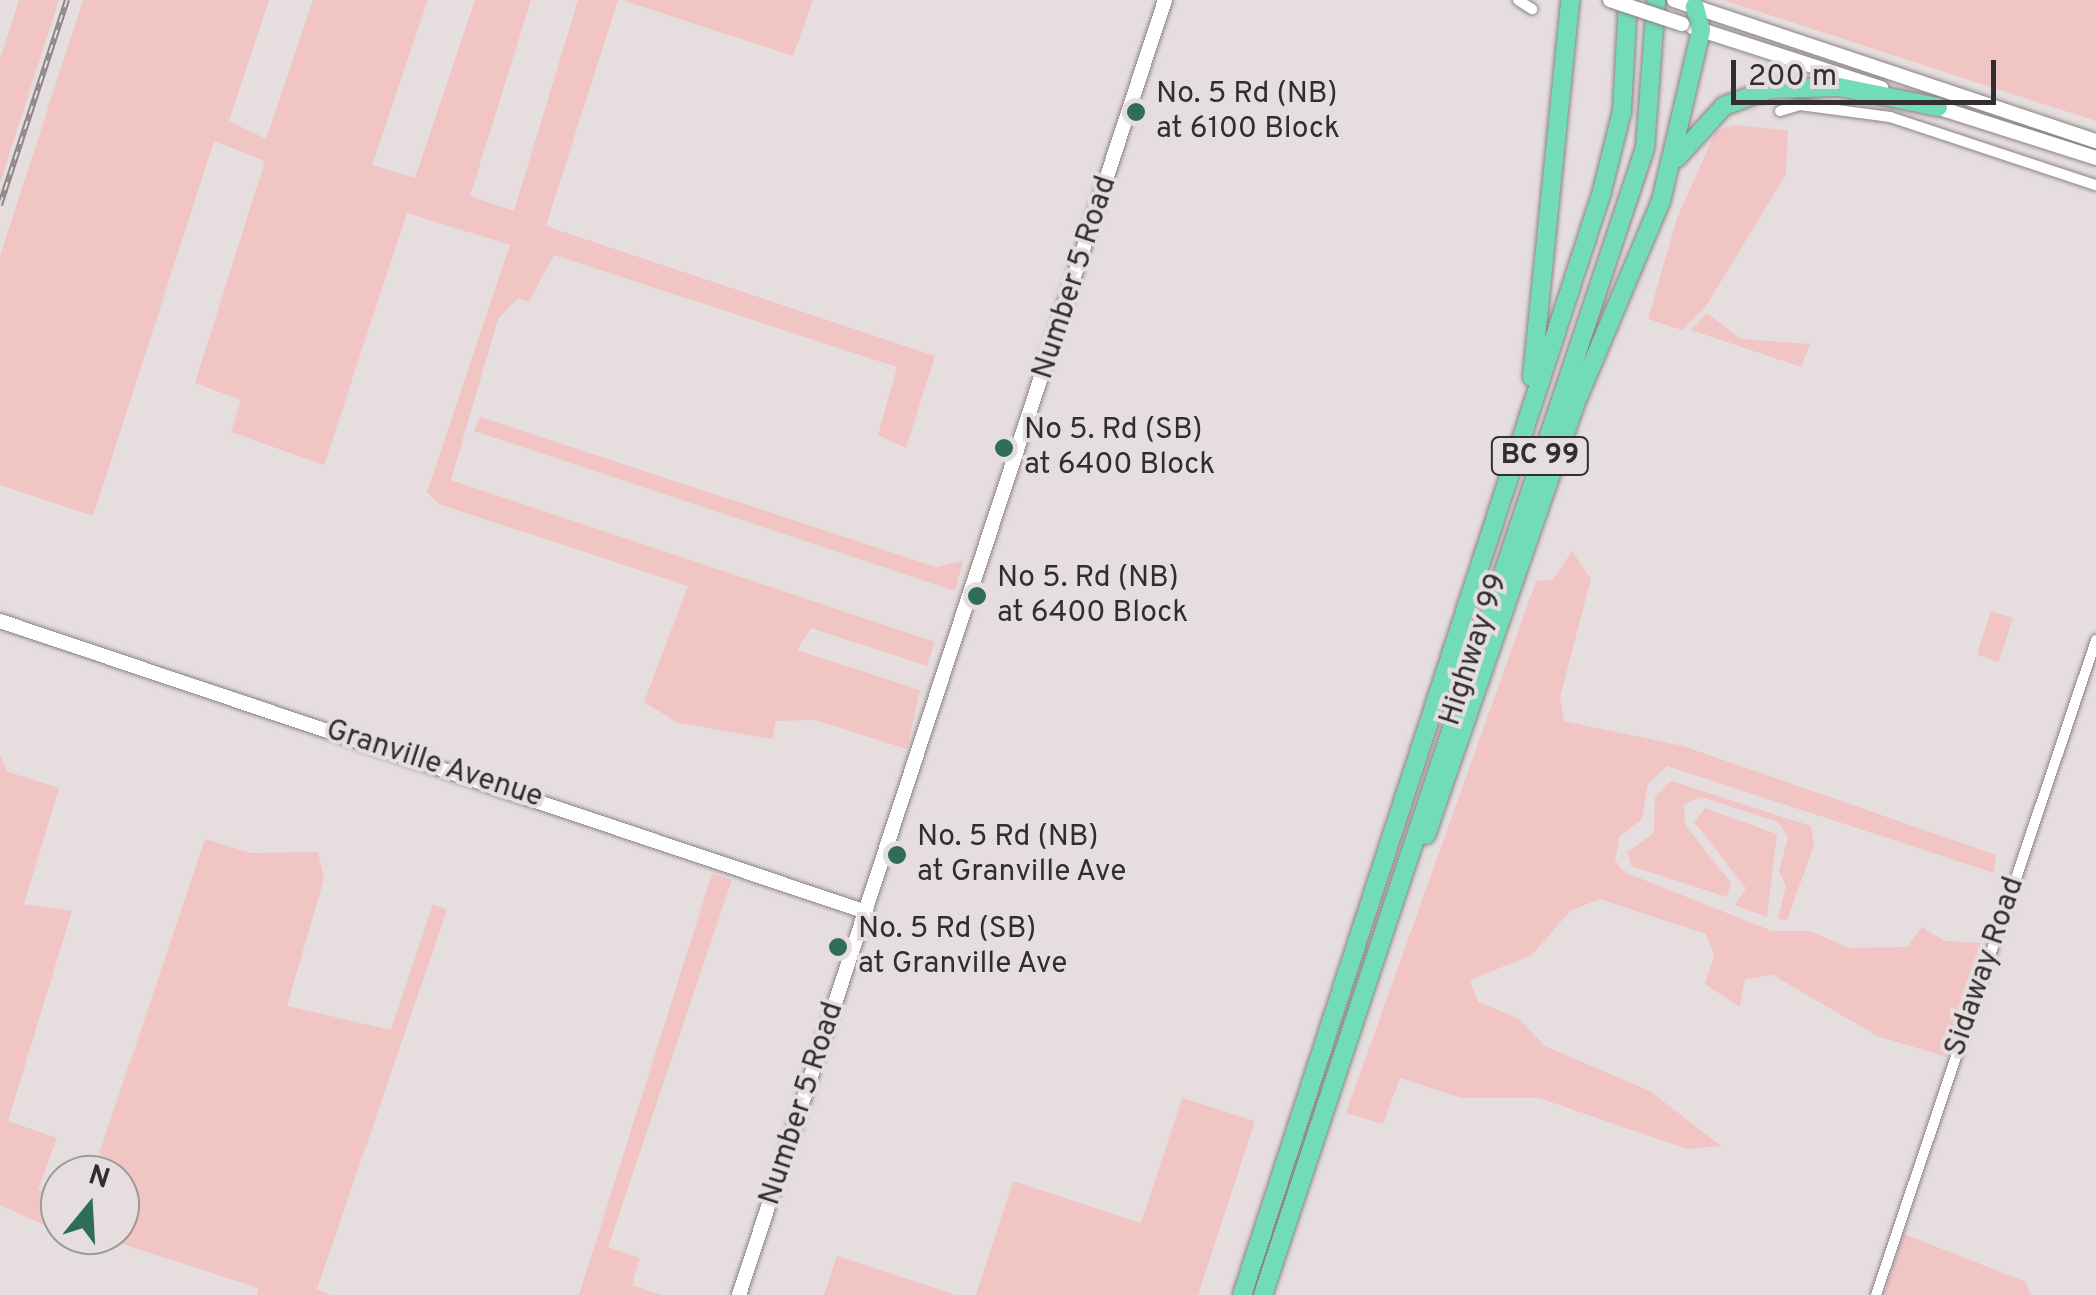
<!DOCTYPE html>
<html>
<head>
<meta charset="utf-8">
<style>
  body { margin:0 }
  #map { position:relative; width:2096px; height:1295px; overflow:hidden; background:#e6dede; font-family:Overpass,sans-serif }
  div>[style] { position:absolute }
  .green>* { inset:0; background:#f1c5c4; transform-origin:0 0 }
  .roads { filter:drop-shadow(0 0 2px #8b8383) drop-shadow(0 0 2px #8b8383) }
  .street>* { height:10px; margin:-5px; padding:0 5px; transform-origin:5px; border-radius:5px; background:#fff }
  .secondary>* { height:14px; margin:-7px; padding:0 7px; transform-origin:7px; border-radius:7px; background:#fff }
  .highway>* { height:18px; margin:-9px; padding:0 9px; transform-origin:9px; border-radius:9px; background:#72dbb8 }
  .rail>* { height:6px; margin-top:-3px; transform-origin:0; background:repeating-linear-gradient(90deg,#e6dede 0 8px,#8c8686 0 16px); box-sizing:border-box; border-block:2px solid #8c8686 }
  .bridges { filter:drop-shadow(0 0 2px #8b8383) drop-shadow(0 0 2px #8b8383) }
  .secondary-bridge>* { height:14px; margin:-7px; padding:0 7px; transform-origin:7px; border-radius:7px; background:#fff }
  .dots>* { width:28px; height:28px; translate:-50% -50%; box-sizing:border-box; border:5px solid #e6dede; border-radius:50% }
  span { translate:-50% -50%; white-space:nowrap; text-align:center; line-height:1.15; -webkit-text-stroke:8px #e6dede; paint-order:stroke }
  .shield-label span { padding:2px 8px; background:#e6dede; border:2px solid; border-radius:8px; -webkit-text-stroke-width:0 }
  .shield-label { font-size:28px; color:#322e2e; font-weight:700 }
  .poi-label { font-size:30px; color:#322e2e }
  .left { translate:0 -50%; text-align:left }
  .street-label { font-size:30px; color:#322e2e }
  .north { position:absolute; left:40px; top:1155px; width:100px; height:100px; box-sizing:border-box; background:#e6dede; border:2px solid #9e9898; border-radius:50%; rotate:18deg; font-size:28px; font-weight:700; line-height:40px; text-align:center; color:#322e2e }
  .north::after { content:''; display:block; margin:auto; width:35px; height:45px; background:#306d59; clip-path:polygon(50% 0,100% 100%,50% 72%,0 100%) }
  .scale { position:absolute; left:1731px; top:60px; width:265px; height:45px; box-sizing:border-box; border:5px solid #322e2e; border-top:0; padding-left:12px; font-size:30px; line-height:35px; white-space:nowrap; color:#322e2e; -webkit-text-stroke:8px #e6dede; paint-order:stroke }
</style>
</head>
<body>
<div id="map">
  <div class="green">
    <div style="clip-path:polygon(19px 0,59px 0,0 183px,0 60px)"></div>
    <div style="clip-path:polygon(83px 0,269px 0,229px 121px,266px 139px,313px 0,428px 0,372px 165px,415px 178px,475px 0,531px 0,470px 196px,514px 211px,578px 0,618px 0,546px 226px,935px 356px,906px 448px,878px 435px,897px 367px,554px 255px,529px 302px,518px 298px,498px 319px,451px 480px,935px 642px,927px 666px,811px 628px,797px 650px,920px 690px,907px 749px,815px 720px,776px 721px,772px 739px,678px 723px,644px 702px,688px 586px,439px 504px,427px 492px,510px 245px,407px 213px,324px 465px,231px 432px,241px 400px,195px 383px,265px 161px,214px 141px,93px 516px,0 485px,0 256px)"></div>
    <div style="clip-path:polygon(622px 0,813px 0,793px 56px)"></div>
    <div style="clip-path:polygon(1723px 0,2096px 0,2096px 121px)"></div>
    <div style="clip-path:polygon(1734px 125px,1788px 131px,1786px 174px,1706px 306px,1682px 330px,1648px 319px,1677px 218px,1716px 131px)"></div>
    <div style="clip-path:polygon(1707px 313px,1741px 339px,1810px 344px,1801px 367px,1691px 330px)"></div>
    <div style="clip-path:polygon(480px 417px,936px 567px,963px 561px,955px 591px,474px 431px)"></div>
    <div style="clip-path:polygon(1572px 551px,1591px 579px,1560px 697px,1564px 721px,1683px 746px,1996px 855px,1994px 873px,1667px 766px,1648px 784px,1642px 819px,1620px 836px,1615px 860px,1624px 872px,1772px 931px,1810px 931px,1849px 948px,1907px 947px,1922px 927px,1944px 941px,1981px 943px,1947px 1057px,1877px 1036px,1773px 975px,1745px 979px,1740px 1007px,1705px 984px,1714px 956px,1706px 934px,1600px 899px,1570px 911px,1532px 955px,1470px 980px,1478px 1002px,1518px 1018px,1545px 1046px,1650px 1091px,1721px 1146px,1687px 1149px,1539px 1098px,1462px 1098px,1400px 1078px,1383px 1124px,1346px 1113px,1536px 581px,1553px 580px)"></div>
    <div style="left:1991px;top:611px;width:23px;height:46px;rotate:18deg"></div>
    <div style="clip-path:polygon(0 756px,8px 772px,59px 788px,24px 904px,72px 911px,8px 1121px,57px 1138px,38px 1190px,60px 1197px,60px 1232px,0 1205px)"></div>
    <div style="clip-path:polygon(1671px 781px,1811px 826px,1814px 845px,1787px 920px,1778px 919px,1786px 886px,1779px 871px,1788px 837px,1778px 822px,1701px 797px,1684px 804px,1685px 825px,1731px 883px,1727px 897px,1631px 866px,1627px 852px,1654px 833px,1655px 797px)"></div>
    <div style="clip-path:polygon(1705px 808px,1777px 834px,1767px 917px,1735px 905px,1746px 888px,1694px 822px)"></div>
    <div style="clip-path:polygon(205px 839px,251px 853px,318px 852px,324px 879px,287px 1006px,391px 1030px,433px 904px,447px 910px,317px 1289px,331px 1295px,257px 1295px,258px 1288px,95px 1235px,120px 1235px,120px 1175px,92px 1175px)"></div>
    <div style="clip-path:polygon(712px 874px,732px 880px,608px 1247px,640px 1258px,632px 1285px,661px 1295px,579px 1295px)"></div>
    <div style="clip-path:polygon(1182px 1098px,1255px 1121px,1198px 1295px,976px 1295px,1013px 1181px,1141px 1223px)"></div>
    <div style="clip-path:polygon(1904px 1234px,2026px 1282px,2031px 1295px,1884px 1295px)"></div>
    <div style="clip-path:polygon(837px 1256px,956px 1295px,824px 1295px)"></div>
  </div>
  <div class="roads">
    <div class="street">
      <div style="left:1518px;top:0;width:17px;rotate:33deg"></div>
      <div style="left:1780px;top:111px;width:21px;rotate:-17deg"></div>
      <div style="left:1800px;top:105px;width:91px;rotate:7.6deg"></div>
      <div style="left:1890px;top:117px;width:217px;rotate:18.3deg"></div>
      <div style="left:1876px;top:1295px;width:691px;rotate:-71.43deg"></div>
    </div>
    <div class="secondary">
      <div style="left:1674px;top:0;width:445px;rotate:18.5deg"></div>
      <div style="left:1692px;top:27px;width:199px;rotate:17.9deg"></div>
      <div style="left:1930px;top:105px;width:174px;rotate:17.7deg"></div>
      <div style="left:0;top:621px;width:914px;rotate:18.57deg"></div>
      <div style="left:739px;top:1295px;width:1363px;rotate:-71.79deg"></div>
    </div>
    <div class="highway">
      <div style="left:1677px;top:158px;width:70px;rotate:-47.9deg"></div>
      <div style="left:1724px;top:106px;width:49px;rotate:-20.3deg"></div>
      <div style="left:1770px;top:89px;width:69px;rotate:-1.7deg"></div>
      <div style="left:1839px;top:87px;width:101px;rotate:11.4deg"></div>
      <div style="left:1532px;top:377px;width:379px;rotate:-84.2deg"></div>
      <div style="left:1426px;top:835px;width:453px;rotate:-70.9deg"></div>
      <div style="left:1574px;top:407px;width:224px;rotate:-67.1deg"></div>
      <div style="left:1661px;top:201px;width:176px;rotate:-76.8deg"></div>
      <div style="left:1701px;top:30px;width:24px;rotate:-105deg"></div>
      <div style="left:1242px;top:1295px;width:1157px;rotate:-71.93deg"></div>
      <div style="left:1601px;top:195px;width:87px;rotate:-76deg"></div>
      <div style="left:1622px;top:111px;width:111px;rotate:-86.9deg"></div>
      <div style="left:1263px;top:1295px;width:1209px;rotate:-71.58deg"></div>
      <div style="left:1645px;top:148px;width:148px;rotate:-85.7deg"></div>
    </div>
  </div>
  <div class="rail">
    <div style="left:0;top:205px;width:216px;rotate:-71.9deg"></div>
  </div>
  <div class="bridges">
    <div class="secondary-bridge">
      <div style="left:1610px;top:0;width:76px;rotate:18.4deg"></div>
    </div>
  </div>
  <div class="dots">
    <div style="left:1136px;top:112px;background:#306d59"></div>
    <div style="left:1004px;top:448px;background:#306d59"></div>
    <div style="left:977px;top:596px;background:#306d59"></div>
    <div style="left:897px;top:855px;background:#306d59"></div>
    <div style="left:838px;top:947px;background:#306d59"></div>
  </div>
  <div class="shield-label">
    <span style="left:1540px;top:456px">BC 99</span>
  </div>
  <div class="poi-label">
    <span class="left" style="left:1156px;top:112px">No. 5 Rd (NB)<br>at 6100 Block</span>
    <span class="left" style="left:1024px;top:448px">No 5. Rd (SB)<br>at 6400 Block</span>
    <span class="left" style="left:997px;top:596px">No 5. Rd (NB)<br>at 6400 Block</span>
    <span class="left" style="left:917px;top:855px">No. 5 Rd (NB)<br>at Granville Ave</span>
    <span class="left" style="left:858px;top:947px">No. 5 Rd (SB)<br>at Granville Ave</span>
  </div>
  <div class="street-label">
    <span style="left:1076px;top:278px;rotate:-72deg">Number 5 Road</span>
    <span style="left:1475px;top:650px;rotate:-72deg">Highway 99</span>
    <span style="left:434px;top:765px;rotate:18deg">Granville Avenue</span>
    <span style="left:1986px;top:967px;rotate:-71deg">Sidaway Road</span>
    <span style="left:803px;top:1104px;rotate:-72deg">Number 5 Road</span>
  </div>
  <div class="north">N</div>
  <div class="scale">200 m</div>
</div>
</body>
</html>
